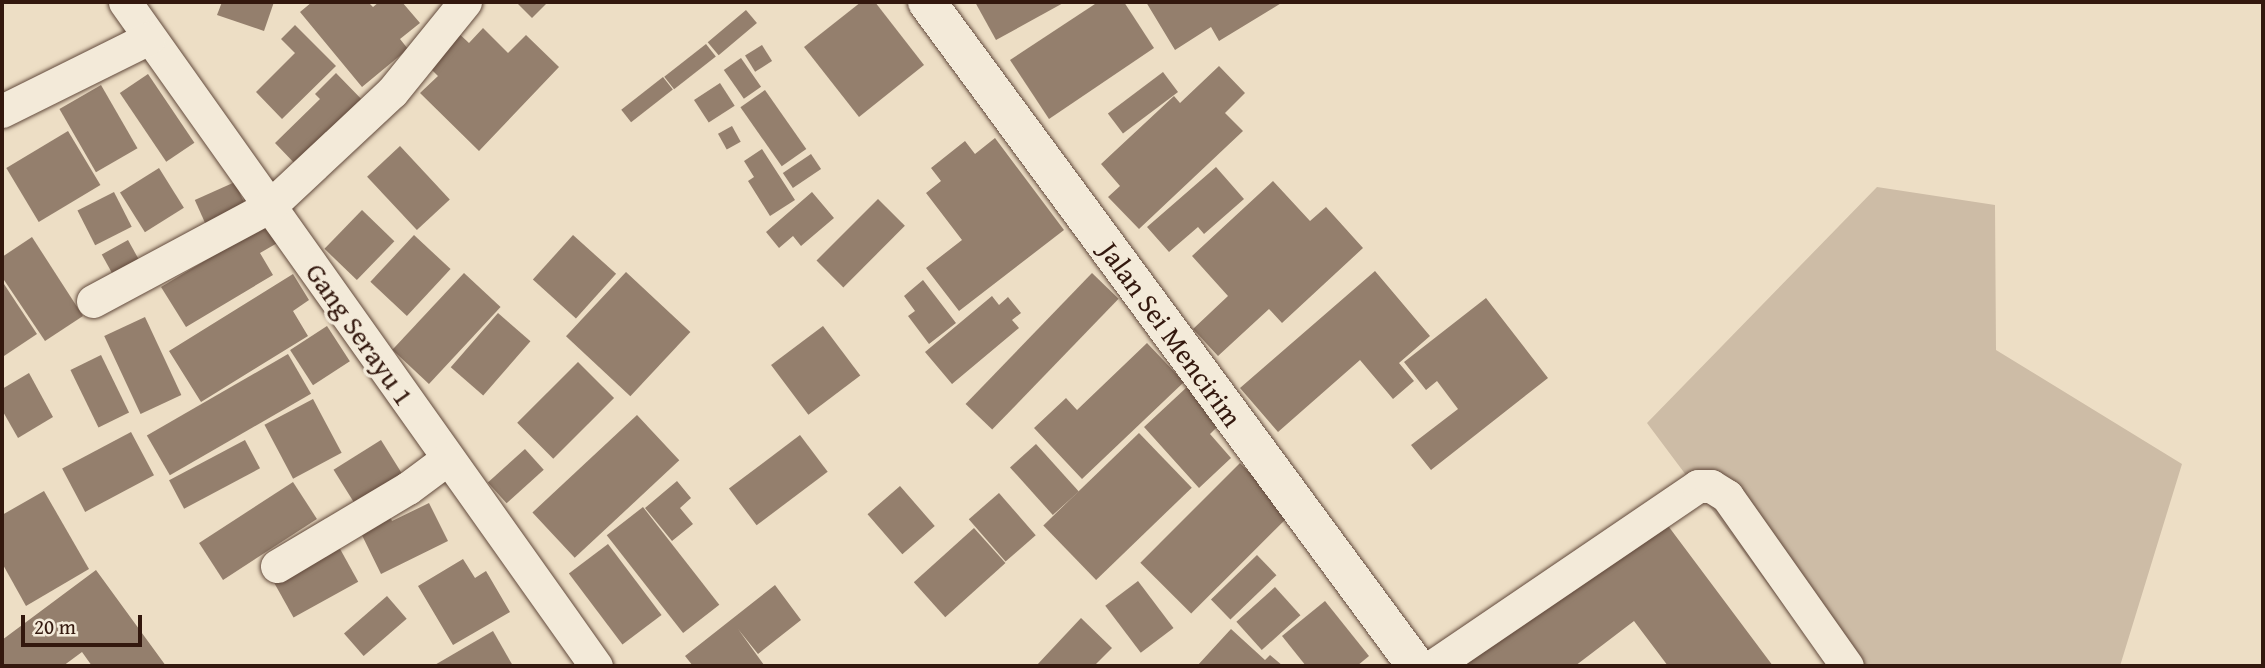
<!DOCTYPE html>
<html>
<head>
<meta charset="utf-8">
<style>
  body { margin:0 }
  #map { position:relative; width:2265px; height:668px; overflow:hidden; background:#eddec5; font-family:"Gentium Book Plus",serif }
  div>[style] { position:absolute }
  .green>* { inset:0; background:#cdbca6 }
  .building>* { inset:0; background:#947f6d; transform-origin:0 0 }
  .roads { filter:drop-shadow(0 0 2px #624a3c) drop-shadow(0 0 2px #624a3c) }
  .street>* { height:33px; margin:-16.5px; padding:0 16.5px; transform-origin:16.5px; border-radius:16.5px; background:#f3ead9 }
  .secondary>* { height:38px; margin:-19px; padding:0 19px; transform-origin:19px; border-radius:19px; background:#f3ead9 }
  span { translate:-50% -50%; white-space:nowrap; text-align:center; line-height:1.15; -webkit-text-stroke:7px #f3ead9; paint-order:stroke }
  .street-label { font-size:28px; color:#33180e }
  .frame { position:absolute; inset:0; border:4px solid #33180e; pointer-events:none }
  .scale { position:absolute; left:21px; top:615px; width:121px; height:32px; box-sizing:border-box; border:4px solid #33180e; border-top:0; padding-left:9px; font-size:21px; line-height:24px; white-space:nowrap; color:#33180e; -webkit-text-stroke:5px #f3ead9; paint-order:stroke }
</style>
</head>
<body>
<div id="map">
  <div class="green">
    <div style="clip-path:polygon(1877px 187px,1995px 205px,1996px 350px,2182px 464px,2120px 666px,1829px 666px,1647px 423px)"></div>
  </div>
  <div class="building">
    <div style="clip-path:polygon(222px 2px,274px 2px,264px 31px,217px 15px)"></div>
    <div style="clip-path:polygon(312px 2px,368px 2px,373px 7px,379px 2px,402px 2px,420px 23px,400px 39px,408px 49px,362px 87px,300px 12px)"></div>
    <div style="clip-path:polygon(516px 2px,548px 2px,532px 18px)"></div>
    <div style="clip-path:polygon(861px 2px,875px 2px,924px 65px,859px 117px,804px 47px)"></div>
    <div style="clip-path:polygon(975px 2px,1065px 2px,996px 40px)"></div>
    <div style="clip-path:polygon(1098px 2px,1124px 2px,1154px 48px,1049px 119px,1010px 60px)"></div>
    <div style="clip-path:polygon(1146px 2px,1283px 2px,1219px 41px,1211px 27px,1175px 50px)"></div>
    <div style="left:746px;top:10px;width:17px;height:50px;rotate:50deg"></div>
    <div style="clip-path:polygon(295px 25px,336px 66px,282px 119px,256px 92px,295px 53px,281px 39px)"></div>
    <div style="clip-path:polygon(483px 28px,508px 53px,526px 35px,559px 67px,479px 151px,420px 93px,438px 76px,424px 62px,455px 30px,469px 43px)"></div>
    <div style="left:706px;top:44px;width:16px;height:53px;rotate:52deg"></div>
    <div style="left:762px;top:45px;width:19px;height:20px;rotate:58deg"></div>
    <div style="left:741px;top:58px;width:35px;height:21px;rotate:55deg"></div>
    <div style="clip-path:polygon(1219px 66px,1245px 93px,1225px 113px,1243px 131px,1139px 229px,1108px 197px,1120px 186px,1101px 164px,1174px 96px,1180px 103px)"></div>
    <div style="left:1163px;top:72px;width:25px;height:69px;rotate:53deg"></div>
    <div style="clip-path:polygon(336px 73px,369px 107px,300px 169px,275px 143px,320px 99px,315px 94px)"></div>
    <div style="left:148px;top:74px;width:83px;height:34px;rotate:56deg"></div>
    <div style="left:663px;top:77px;width:16px;height:53px;rotate:52deg"></div>
    <div style="left:720px;top:83px;width:27px;height:31px;rotate:57deg"></div>
    <div style="left:101px;top:85px;width:73px;height:48px;rotate:60deg"></div>
    <div style="left:765px;top:90px;width:72px;height:30px;rotate:55deg"></div>
    <div style="left:732px;top:126px;width:18px;height:16px;rotate:61deg"></div>
    <div style="left:68px;top:131px;width:63px;height:72px;rotate:59deg"></div>
    <div style="clip-path:polygon(995px 138px,1064px 230px,959px 311px,926px 268px,962px 240px,926px 193px,941px 181px,931px 168px,965px 141px,975px 154px)"></div>
    <div style="left:400px;top:146px;width:73px;height:45px;rotate:47deg"></div>
    <div style="clip-path:polygon(762px 149px,795px 200px,770px 216px,748px 181px,754px 177px,744px 161px)"></div>
    <div style="left:811px;top:154px;width:18px;height:34px;rotate:56deg"></div>
    <div style="clip-path:polygon(1216px 167px,1244px 199px,1204px 234px,1198px 227px,1169px 252px,1147px 227px)"></div>
    <div style="left:159px;top:168px;width:47px;height:46px;rotate:58deg"></div>
    <div style="clip-path:polygon(1273px 181px,1310px 221px,1326px 207px,1363px 248px,1282px 323px,1269px 309px,1218px 356px,1193px 329px,1228px 296px,1192px 256px)"></div>
    <div style="left:235px;top:182px;width:30px;height:44px;rotate:66deg"></div>
    <div style="left:114px;top:192px;width:39px;height:41px;rotate:63deg"></div>
    <div style="clip-path:polygon(812px 192px,834px 218px,801px 246px,793px 236px,779px 248px,766px 232px)"></div>
    <div style="left:878px;top:199px;width:38px;height:87px;rotate:45deg"></div>
    <div style="left:362px;top:210px;width:45px;height:54px;rotate:44deg"></div>
    <div style="clip-path:polygon(268px 223px,279px 242px,260px 253px,273px 275px,186px 327px,161px 287px)"></div>
    <div style="left:414px;top:235px;width:50px;height:64px;rotate:43deg"></div>
    <div style="left:573px;top:235px;width:58px;height:60px;rotate:42deg"></div>
    <div style="clip-path:polygon(32px 237px,83px 316px,45px 341px,2px 277px,2px 257px)"></div>
    <div style="left:128px;top:240px;width:26px;height:30px;rotate:61deg"></div>
    <div style="clip-path:polygon(1375px 271px,1430px 336px,1399px 363px,1414px 381px,1393px 399px,1360px 360px,1278px 432px,1240px 388px)"></div>
    <div style="left:626px;top:272px;width:88px;height:88px;rotate:43deg"></div>
    <div style="left:464px;top:273px;width:50px;height:105px;rotate:43deg"></div>
    <div style="left:1092px;top:273px;width:37px;height:182px;rotate:44deg"></div>
    <div style="clip-path:polygon(293px 274px,309px 300px,293px 311px,308px 336px,201px 402px,169px 351px)"></div>
    <div style="clip-path:polygon(923px 280px,956px 323px,929px 344px,908px 316px,915px 311px,904px 296px)"></div>
    <div style="clip-path:polygon(2px 281px,37px 334px,4px 356px,2px 353px)"></div>
    <div style="clip-path:polygon(992px 296px,999px 305px,1008px 297px,1021px 313px,1012px 320px,1019px 328px,952px 384px,925px 352px)"></div>
    <div style="clip-path:polygon(1486px 298px,1548px 378px,1431px 470px,1411px 445px,1458px 409px,1437px 381px,1426px 390px,1404px 362px)"></div>
    <div style="left:498px;top:313px;width:43px;height:72px;rotate:41deg"></div>
    <div style="left:145px;top:317px;width:86px;height:45px;rotate:65deg"></div>
    <div style="left:327px;top:326px;width:42px;height:44px;rotate:57deg"></div>
    <div style="left:823px;top:326px;width:62px;height:65px;rotate:53deg"></div>
    <div style="clip-path:polygon(1147px 343px,1184px 382px,1082px 479px,1034px 428px,1066px 398px,1077px 410px)"></div>
    <div style="left:288px;top:354px;width:46px;height:163px;rotate:60deg"></div>
    <div style="left:101px;top:355px;width:64px;height:34px;rotate:64deg"></div>
    <div style="left:578px;top:362px;width:51px;height:86px;rotate:45deg"></div>
    <div style="clip-path:polygon(29px 373px,53px 417px,18px 438px,2px 410px,2px 389px)"></div>
    <div style="clip-path:polygon(1187px 387px,1220px 424px,1210px 434px,1231px 458px,1199px 488px,1144px 427px)"></div>
    <div style="left:313px;top:399px;width:61px;height:55px;rotate:62deg"></div>
    <div style="left:637px;top:415px;width:62px;height:143px;rotate:47deg"></div>
    <div style="left:131px;top:432px;width:49px;height:78px;rotate:62deg"></div>
    <div style="left:1139px;top:433px;width:76px;height:133px;rotate:46deg"></div>
    <div style="left:800px;top:435px;width:46px;height:89px;rotate:53deg"></div>
    <div style="left:245px;top:440px;width:32px;height:86px;rotate:62deg"></div>
    <div style="left:381px;top:440px;width:41px;height:56px;rotate:58deg"></div>
    <div style="left:1036px;top:444px;width:64px;height:35px;rotate:48deg"></div>
    <div style="left:525px;top:449px;width:28px;height:50px;rotate:48deg"></div>
    <div style="left:1240px;top:463px;width:72px;height:141px;rotate:45deg"></div>
    <div style="clip-path:polygon(677px 481px,691px 498px,680px 508px,693px 524px,672px 541px,645px 508px)"></div>
    <div style="left:293px;top:482px;width:44px;height:112px;rotate:57deg"></div>
    <div style="left:900px;top:486px;width:53px;height:43px;rotate:49deg"></div>
    <div style="clip-path:polygon(44px 491px,89px 569px,26px 606px,2px 563px,2px 515px)"></div>
    <div style="left:999px;top:493px;width:56px;height:40px;rotate:49deg"></div>
    <div style="clip-path:polygon(429px 503px,448px 541px,381px 574px,356px 523px,386px 508px,392px 521px)"></div>
    <div style="left:643px;top:507px;width:124px;height:46px;rotate:52deg"></div>
    <div style="clip-path:polygon(1660px 515px,1773px 666px,1668px 666px,1634px 621px,1575px 666px,1461px 666px)"></div>
    <div style="left:974px;top:528px;width:47px;height:81px;rotate:48deg"></div>
    <div style="left:334px;top:538px;width:50px;height:74px;rotate:61deg"></div>
    <div style="left:608px;top:544px;width:89px;height:49px;rotate:53deg"></div>
    <div style="left:1257px;top:555px;width:28px;height:64px;rotate:46deg"></div>
    <div style="clip-path:polygon(463px 559px,475px 578px,486px 571px,510px 612px,453px 645px,418px 586px)"></div>
    <div style="clip-path:polygon(96px 570px,166px 666px,92px 666px,82px 652px,63px 666px,2px 666px,2px 640px)"></div>
    <div style="left:1138px;top:581px;width:59px;height:41px;rotate:53deg"></div>
    <div style="clip-path:polygon(775px 585px,801px 620px,758px 654px,738px 629px,764px 665px,693px 666px,685px 656px)"></div>
    <div style="left:1275px;top:587px;width:38px;height:52px;rotate:48deg"></div>
    <div style="left:387px;top:596px;width:30px;height:57px;rotate:49deg"></div>
    <div style="clip-path:polygon(1325px 601px,1369px 656px,1357px 666px,1306px 666px,1282px 636px)"></div>
    <div style="clip-path:polygon(1081px 618px,1112px 648px,1094px 666px,1036px 666px)"></div>
    <div style="clip-path:polygon(1231px 629px,1265px 660px,1270px 655px,1283px 666px,1197px 666px)"></div>
    <div style="clip-path:polygon(493px 631px,513px 666px,433px 666px)"></div>
  </div>
  <div class="roads">
    <div class="street">
      <div style="left:125px;top:2px;width:814px;rotate:54.65deg"></div>
      <div style="left:2px;top:111px;width:164px;rotate:-26.4deg"></div>
      <div style="left:93px;top:301px;width:201px;rotate:-28.2deg"></div>
      <div style="left:270px;top:206px;width:167px;rotate:-43.1deg"></div>
      <div style="left:392px;top:92px;width:116px;rotate:-51deg"></div>
      <div style="left:277px;top:566px;width:152px;rotate:-30.8deg"></div>
      <div style="left:408px;top:488px;width:49px;rotate:-36.6deg"></div>
      <div style="left:1433px;top:666px;width:320px;rotate:-34.2deg"></div>
      <div style="left:1698px;top:486px;width:13px"></div>
      <div style="left:1711px;top:486px;width:19px;rotate:32deg"></div>
      <div style="left:1727px;top:496px;width:208px;rotate:54.8deg"></div>
    </div>
    <div class="secondary">
      <div style="left:927px;top:2px;width:825px;rotate:53.63deg"></div>
    </div>
  </div>
  <div class="street-label">
    <span style="left:360px;top:334px;rotate:55deg">Gang Serayu 1</span>
    <span style="left:1171px;top:334px;rotate:54deg">Jalan Sei Mencirim</span>
  </div>
  <div class="frame"></div>
  <div class="scale">20 m</div>
</div>
</body>
</html>
